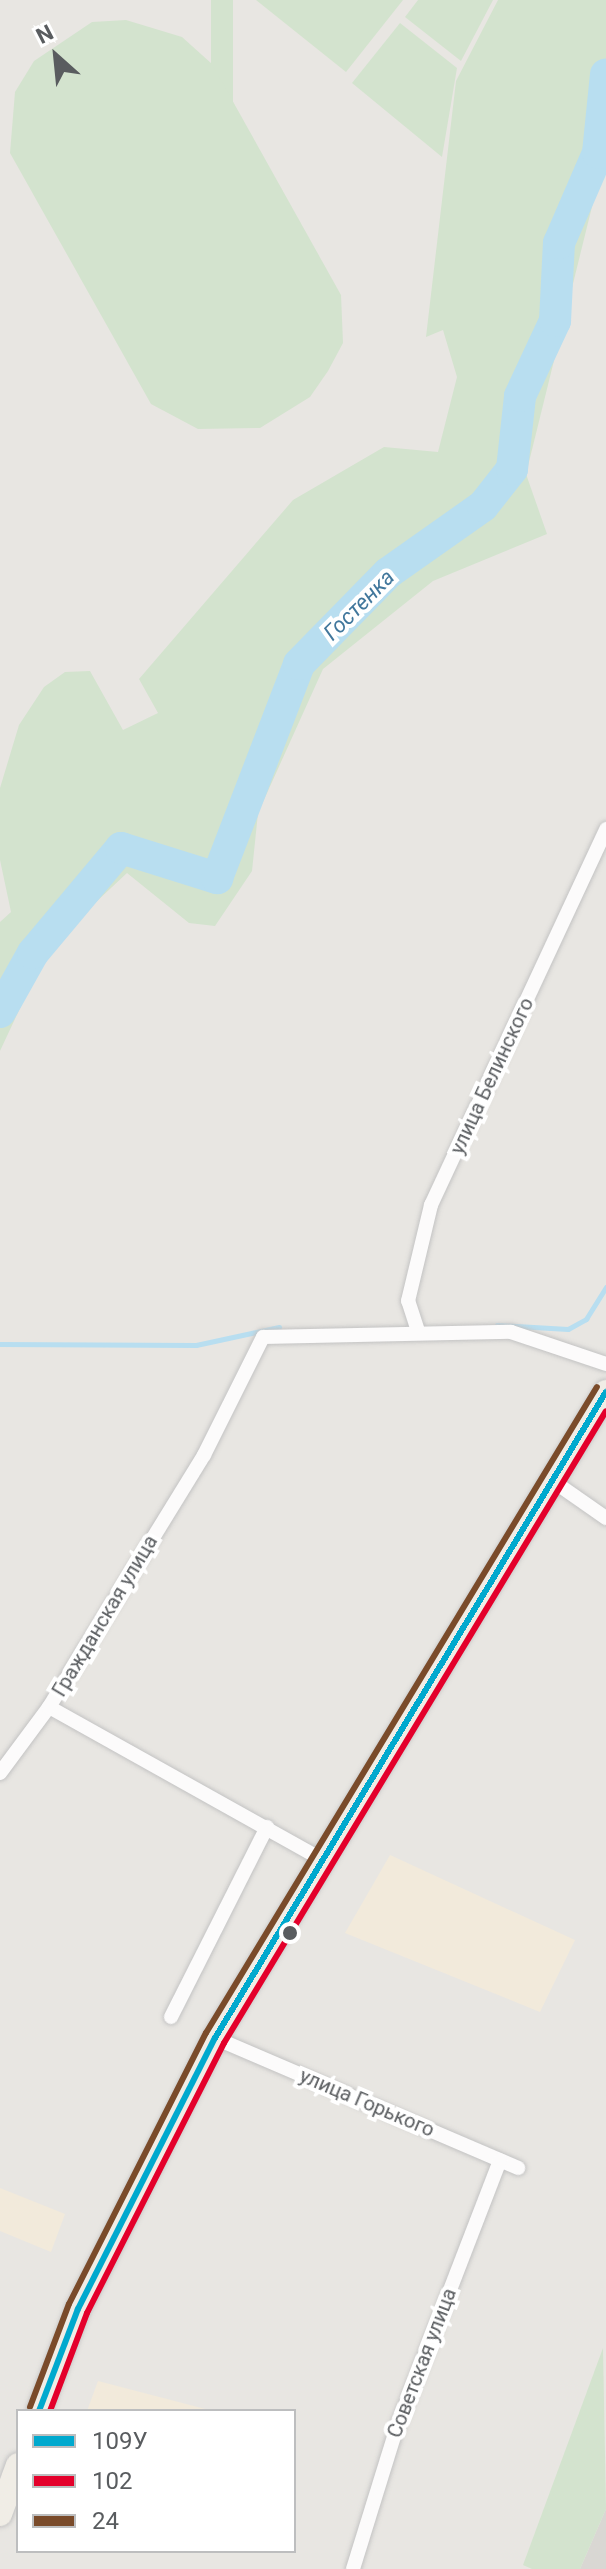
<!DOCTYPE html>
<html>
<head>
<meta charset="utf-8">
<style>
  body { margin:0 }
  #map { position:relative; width:606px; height:2569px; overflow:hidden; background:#e8e6e2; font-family:Roboto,sans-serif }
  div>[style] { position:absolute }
  .commercial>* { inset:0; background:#f2eadb }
  .industrial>* { inset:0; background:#d9d7d3 }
  .green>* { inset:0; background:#d3e3ce; transform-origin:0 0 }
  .stream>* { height:5px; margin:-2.5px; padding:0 2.5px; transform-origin:2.5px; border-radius:2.5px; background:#b8def0 }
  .river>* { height:32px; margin:-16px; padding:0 16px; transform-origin:16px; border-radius:16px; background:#b8def0 }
  .roads { filter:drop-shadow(0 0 2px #c3c3c3) drop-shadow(0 0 2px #c3c3c3) }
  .street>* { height:14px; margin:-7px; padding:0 7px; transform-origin:7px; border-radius:7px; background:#fcfbfb }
  .primary>* { height:24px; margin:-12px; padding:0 12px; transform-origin:12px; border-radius:12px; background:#f0ede6 }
  .bus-1>* { height:6px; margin:-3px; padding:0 3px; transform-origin:3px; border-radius:3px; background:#00a9ce }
  .bus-2>* { height:6px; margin:-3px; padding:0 3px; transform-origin:3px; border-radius:3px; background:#e4002b }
  .bus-3>* { height:6px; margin:-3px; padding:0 3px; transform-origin:3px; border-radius:3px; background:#7a4b2a }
  .dots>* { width:22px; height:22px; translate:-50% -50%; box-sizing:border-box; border:4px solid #fff; border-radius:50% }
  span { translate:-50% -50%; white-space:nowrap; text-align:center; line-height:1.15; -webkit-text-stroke:8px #fff; paint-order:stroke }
  .street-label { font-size:20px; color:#595c5f }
  .water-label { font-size:22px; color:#41779c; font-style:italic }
  .legend { position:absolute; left:16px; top:2409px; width:280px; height:144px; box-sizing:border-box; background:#fff; border:2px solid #bdbebf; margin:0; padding:10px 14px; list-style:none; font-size:24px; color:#595c5f }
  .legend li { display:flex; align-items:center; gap:16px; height:40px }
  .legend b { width:40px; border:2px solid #bdbebf }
  .north { position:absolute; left:16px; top:16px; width:80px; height:80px; -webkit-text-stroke:6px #fff; paint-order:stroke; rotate:333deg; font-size:22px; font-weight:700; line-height:32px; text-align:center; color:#595c5f }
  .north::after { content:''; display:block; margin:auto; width:28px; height:36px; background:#595c5f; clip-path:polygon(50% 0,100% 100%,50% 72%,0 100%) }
</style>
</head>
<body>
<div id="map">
  <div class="commercial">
    <div style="clip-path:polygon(390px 1855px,575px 1940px,540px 2012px,345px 1933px)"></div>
    <div style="clip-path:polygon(0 2188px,65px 2214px,51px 2252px,0 2231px)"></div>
    <div style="clip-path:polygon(98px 2381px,213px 2411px,87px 2411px)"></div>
  </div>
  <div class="industrial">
    <div style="clip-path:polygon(606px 2509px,606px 2569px,580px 2569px)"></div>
  </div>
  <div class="green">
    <div style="left:211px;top:0;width:22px;height:287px"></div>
    <div style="clip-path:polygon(256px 0,403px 0,346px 72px)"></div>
    <div style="clip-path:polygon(418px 0,493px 0,461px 61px,405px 17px)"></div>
    <div style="clip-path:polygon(498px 0,606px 0,606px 150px,526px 474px,547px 534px,433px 581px,323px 669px,258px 813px,252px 871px,215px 926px,189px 923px,127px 873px,49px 946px,0 1051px,0 922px,11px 912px,0 860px,0 788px,19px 725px,44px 687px,65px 672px,90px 671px,123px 730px,158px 713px,139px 679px,293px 500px,384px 447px,438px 452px,457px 377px,443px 330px,426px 337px,456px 81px)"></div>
    <div style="clip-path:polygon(126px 20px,182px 37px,212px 64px,341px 295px,343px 343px,328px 371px,310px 397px,260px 428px,198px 429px,151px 404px,10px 153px,15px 92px,34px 61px,92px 22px)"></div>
    <div style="clip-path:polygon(400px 23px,457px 68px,442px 157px,352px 83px)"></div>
    <div style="clip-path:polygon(603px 2348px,606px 2509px,580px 2569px,532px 2569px,523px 2565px)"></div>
  </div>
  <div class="stream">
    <div style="left:497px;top:1325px;width:71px;rotate:3.2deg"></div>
    <div style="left:568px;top:1329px;width:21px;rotate:-29deg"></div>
    <div style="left:586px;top:1319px;width:38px;rotate:-58deg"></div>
    <div style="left:0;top:1344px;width:196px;rotate:0.3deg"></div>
    <div style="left:196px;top:1345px;width:85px;rotate:-12.2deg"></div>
  </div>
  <div class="river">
    <div style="left:0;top:1012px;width:68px;rotate:-60.8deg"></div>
    <div style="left:33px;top:953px;width:137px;rotate:-50deg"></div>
    <div style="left:121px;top:848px;width:101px;rotate:17.4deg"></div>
    <div style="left:217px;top:878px;width:229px;rotate:-69deg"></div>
    <div style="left:299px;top:664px;width:127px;rotate:-45.6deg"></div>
    <div style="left:388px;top:573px;width:116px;rotate:-35.2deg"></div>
    <div style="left:483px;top:506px;width:47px;rotate:-51.9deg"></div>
    <div style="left:512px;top:469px;width:73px;rotate:-83.7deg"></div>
    <div style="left:520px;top:396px;width:83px;rotate:-65deg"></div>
    <div style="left:555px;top:321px;width:78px;rotate:-87.1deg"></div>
    <div style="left:559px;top:243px;width:98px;rotate:-66.6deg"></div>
    <div style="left:598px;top:153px;width:79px;rotate:-84.2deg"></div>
  </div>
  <div class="roads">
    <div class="street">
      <div style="left:418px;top:1331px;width:32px;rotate:-108deg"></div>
      <div style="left:408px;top:1301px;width:99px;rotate:-76.5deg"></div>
      <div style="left:431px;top:1205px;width:415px;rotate:-65deg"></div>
      <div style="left:553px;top:1481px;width:65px;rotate:34.9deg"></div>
      <div style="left:49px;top:1707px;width:316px;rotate:29.2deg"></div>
      <div style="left:0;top:1773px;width:82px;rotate:-53.4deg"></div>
      <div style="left:49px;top:1707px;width:296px;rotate:-58.4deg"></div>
      <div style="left:204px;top:1455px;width:132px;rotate:-63.4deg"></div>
      <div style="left:263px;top:1337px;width:248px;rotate:-1.2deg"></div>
      <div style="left:511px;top:1332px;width:100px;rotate:18.6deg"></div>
      <div style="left:171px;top:2017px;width:213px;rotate:-63.2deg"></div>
      <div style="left:215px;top:2038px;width:330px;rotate:23.2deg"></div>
      <div style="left:353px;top:2569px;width:145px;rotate:-72.8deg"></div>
      <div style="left:396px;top:2430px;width:289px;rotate:-68.9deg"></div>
    </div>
    <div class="primary">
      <div style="left:39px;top:2411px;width:109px;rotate:-69.1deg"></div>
      <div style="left:78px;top:2309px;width:304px;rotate:-63.2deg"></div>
      <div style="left:215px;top:2038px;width:755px;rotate:-58.82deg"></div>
      <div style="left:0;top:2514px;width:52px;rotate:-69.8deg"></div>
    </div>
  </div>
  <div class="bus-1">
    <div style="left:39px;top:2411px;width:109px;rotate:-69.1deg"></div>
    <div style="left:78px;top:2309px;width:304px;rotate:-63.2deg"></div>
    <div style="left:215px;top:2038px;width:755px;rotate:-58.82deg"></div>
  </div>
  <div class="bus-2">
    <div style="left:50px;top:2411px;width:105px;rotate:-69.3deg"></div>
    <div style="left:87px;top:2313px;width:303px;rotate:-63.1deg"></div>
    <div style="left:224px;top:2043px;width:738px;rotate:-58.85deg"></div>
  </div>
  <div class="bus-3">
    <div style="left:30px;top:2407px;width:110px;rotate:-69.3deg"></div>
    <div style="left:69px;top:2304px;width:304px;rotate:-63.2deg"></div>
    <div style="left:206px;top:2033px;width:755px;rotate:-58.82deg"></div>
  </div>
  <div class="dots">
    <div style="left:290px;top:1933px;background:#595c5f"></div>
  </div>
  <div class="street-label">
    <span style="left:492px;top:1076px;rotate:-65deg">улица Белинского</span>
    <span style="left:105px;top:1616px;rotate:-59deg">Гражданская улица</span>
    <span style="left:367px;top:2103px;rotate:23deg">улица Горького</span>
    <span style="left:422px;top:2363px;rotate:-69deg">Советская улица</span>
  </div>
  <div class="water-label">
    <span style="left:359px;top:605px;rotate:-45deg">Гостенка</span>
  </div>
  <ul class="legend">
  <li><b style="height:10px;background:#00a9ce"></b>109У</li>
  <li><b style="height:10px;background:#e4002b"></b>102</li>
  <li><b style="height:10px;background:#7a4b2a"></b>24</li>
  </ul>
  <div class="north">N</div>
</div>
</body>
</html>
